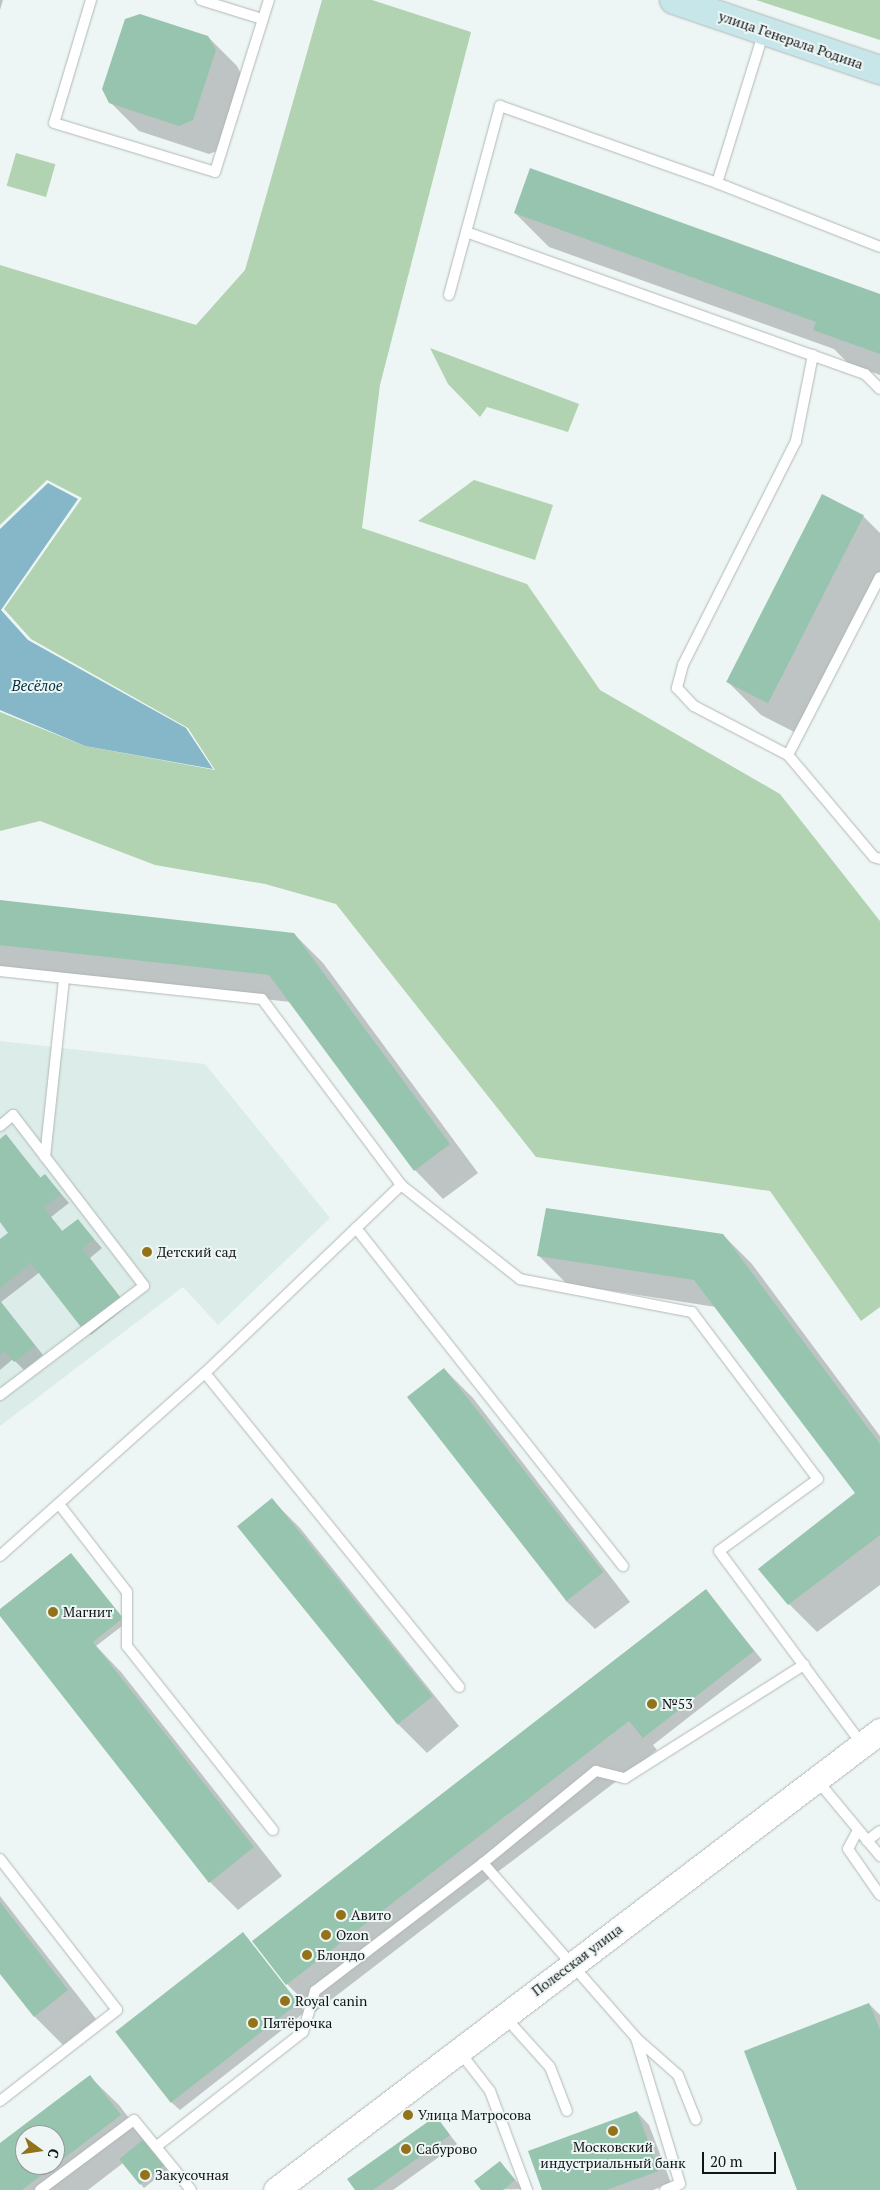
<!DOCTYPE html>
<html>
<head>
<meta charset="utf-8">
<style>
  body { margin:0 }
  #map { position:relative; width:880px; height:2190px; overflow:hidden; background:#eef6f5; font-family:"PT Serif",serif }
  div>[style] { position:absolute }
  .built>* { inset:0; background:#dbece9 }
  .green>* { inset:0; background:#b1d3b1; transform-origin:0 0 }
  .water>* { inset:0; background:#85b7c9 }
  .shadow>* { inset:0; background:#0003 }
  .building>* { inset:0; background:#96c4ae; transform-origin:0 0 }
  .roads { filter:drop-shadow(0 0 1px #b0b8b6) drop-shadow(0 0 1px #b0b8b6) }
  .service>* { height:10px; margin:-5px; padding:0 5px; transform-origin:5px; border-radius:5px; background:#fff }
  .tertiary>* { height:25px; margin:-12.5px; padding:0 12.5px; transform-origin:12.5px; border-radius:12.5px; background:#fff }
  .secondary>* { height:28px; margin:-14px; padding:0 14px; transform-origin:14px; border-radius:14px; background:#c7e6e9 }
  .dots>* { width:14px; height:14px; translate:-50% -50%; box-sizing:border-box; border:2px solid #eef6f5; border-radius:50% }
  span { translate:-50% -50%; white-space:nowrap; text-align:center; line-height:1.15; -webkit-text-stroke:4px #eef6f5; paint-order:stroke }
  .street-label { font-size:14px; color:#121515 }
  .poi-label { font-size:14px; color:#121515 }
  .left { translate:0 -50%; text-align:left }
  .water-label { font-size:15px; color:#01313e; font-style:italic }
  .north { position:absolute; left:15px; top:2125px; width:50px; height:50px; box-sizing:border-box; background:#eef6f5; border:1px solid #969c9b; border-radius:50%; rotate:104deg; font-size:14px; font-weight:700; line-height:20px; text-align:center; color:#121515 }
  .north::after { content:''; display:block; margin:auto; width:18px; height:22px; background:#92731a; clip-path:polygon(50% 0,100% 100%,50% 72%,0 100%) }
  .scale { position:absolute; left:702px; top:2152px; width:74px; height:22px; box-sizing:border-box; border:2px solid #121515; border-top:0; padding-left:6px; font-size:15px; line-height:18px; white-space:nowrap; color:#121515; -webkit-text-stroke:4px #eef6f5; paint-order:stroke }
</style>
</head>
<body>
<div id="map">
  <div class="built">
    <div style="clip-path:polygon(0 1041px,205px 1064px,330px 1218px,218px 1325px,183px 1287px,0 1426px)"></div>
  </div>
  <div class="green">
    <div style="clip-path:polygon(322px 0,372px 0,471px 32px,380px 385px,362px 528px,527px 584px,600px 690px,780px 794px,880px 921px,880px 1307px,861px 1321px,770px 1191px,536px 1157px,336px 904px,265px 884px,155px 865px,40px 821px,0 831px,0 712px,85px 746px,215px 770px,188px 728px,31px 639px,4px 609px,82px 498px,47px 480px,0 525px,0 265px,196px 325px,245px 270px)"></div>
    <div style="clip-path:polygon(756px 0,880px 0,880px 40px)"></div>
    <div style="left:16px;top:153px;width:41px;height:34px;rotate:16deg"></div>
    <div style="clip-path:polygon(430px 348px,579px 404px,568px 432px,487px 407px,480px 417px,448px 384px)"></div>
    <div style="clip-path:polygon(474px 480px,553px 505px,535px 560px,418px 521px)"></div>
  </div>
  <div class="water">
    <div style="clip-path:polygon(48px 483px,78px 499px,1px 610px,28px 640px,186px 728px,213px 769px,85px 746px,0 710px,0 529px)"></div>
  </div>
  <div class="shadow">
    <div style="clip-path:polygon(0 0,3px 0,0 10px)"></div>
    <div style="clip-path:polygon(208px 37px,237px 66px,244px 80px,222px 149px,209px 154px,139px 131px,110px 102px)"></div>
    <div style="clip-path:polygon(515px 213px,880px 295px,880px 375px,849px 364px,834px 349px,549px 247px)"></div>
    <div style="clip-path:polygon(863px 516px,880px 533px,880px 584px,802px 736px,761px 715px,727px 681px)"></div>
    <div style="clip-path:polygon(0 902px,294px 934px,323px 963px,478px 1173px,443px 1199px,415px 1170px,291px 1002px,0 970px)"></div>
    <div style="clip-path:polygon(6px 1135px,41px 1178px,45px 1175px,69px 1203px,51px 1217px,63px 1232px,78px 1221px,102px 1248px,90px 1258px,127px 1306px,91px 1335px,40px 1272px,1px 1302px,43px 1355px,24px 1370px,13px 1359px,0 1370px,0 1240px,10px 1233px,0 1220px,0 1140px)"></div>
    <div style="clip-path:polygon(723px 1235px,752px 1264px,880px 1436px,880px 1585px,817px 1632px,789px 1604px,857px 1493px,716px 1307px,567px 1284px,539px 1256px)"></div>
    <div style="clip-path:polygon(444px 1369px,473px 1398px,630px 1602px,595px 1629px,566px 1601px)"></div>
    <div style="clip-path:polygon(271px 1499px,300px 1528px,459px 1726px,427px 1753px,398px 1724px)"></div>
    <div style="clip-path:polygon(71px 1554px,126px 1623px,96px 1646px,121px 1672px,282px 1876px,238px 1910px,210px 1882px,0 1614px,0 1610px)"></div>
    <div style="clip-path:polygon(706px 1591px,762px 1660px,653px 1745px,657px 1750px,315px 2012px,287px 1984px)"></div>
    <div style="clip-path:polygon(0 1896px,96px 2019px,63px 2045px,35px 2017px,0 1972px)"></div>
    <div style="clip-path:polygon(243px 1934px,305px 2012px,180px 2110px,171px 2102px)"></div>
    <div style="clip-path:polygon(869px 2004px,880px 2015px,880px 2190px,798px 2190px)"></div>
    <div style="clip-path:polygon(evenodd,90px 2077px,119px 2105px,168px 2169px,144px 2188px,123px 2163px,88px 2190px,0 2190px,0 2145px,90px 2077px,25px 2135px,55px 2135px,55px 2165px,25px 2165px,25px 2135px)"></div>
    <div style="clip-path:polygon(637px 2112px,649px 2125px,671px 2183px,653px 2190px,544px 2190px)"></div>
    <div style="clip-path:polygon(436px 2117px,457px 2144px,393px 2190px,357px 2190px)"></div>
    <div style="clip-path:polygon(500px 2163px,508px 2171px,523px 2189px,483px 2190px)"></div>
  </div>
  <div class="building">
    <div style="clip-path:polygon(140px 14px,208px 36px,216px 50px,193px 120px,179px 126px,109px 103px,102px 89px,125px 19px)"></div>
    <div style="clip-path:polygon(530px 168px,880px 294px,880px 354px,813px 330px,816px 322px,514px 213px)"></div>
    <div style="left:822px;top:494px;width:47px;height:211px;rotate:27deg"></div>
    <div style="clip-path:polygon(0 900px,294px 933px,450px 1144px,414px 1171px,269px 975px,0 945px)"></div>
    <div style="clip-path:polygon(6px 1134px,40px 1178px,45px 1174px,61px 1194px,44px 1208px,62px 1231px,78px 1219px,94px 1239px,82px 1249px,120px 1297px,81px 1327px,31px 1263px,0 1288px,0 1239px,8px 1233px,0 1222px,0 1139px)"></div>
    <div style="clip-path:polygon(546px 1208px,723px 1234px,880px 1444px,880px 1535px,788px 1605px,758px 1569px,855px 1493px,694px 1280px,537px 1256px)"></div>
    <div style="clip-path:polygon(0 1301px,35px 1346px,14px 1362px,5px 1351px,0 1355px)"></div>
    <div style="left:444px;top:1368px;width:259px;height:47px;rotate:52deg"></div>
    <div style="left:272px;top:1498px;width:255px;height:45px;rotate:51deg"></div>
    <div style="clip-path:polygon(71px 1553px,123px 1618px,93px 1642px,254px 1847px,209px 1883px,0 1616px,0 1609px)"></div>
    <div style="clip-path:polygon(706px 1589px,754px 1651px,643px 1738px,629px 1721px,286px 1985px,252px 1941px)"></div>
    <div style="clip-path:polygon(0 1902px,68px 1990px,34px 2017px,0 1974px)"></div>
    <div style="left:243px;top:1932px;width:90px;height:162px;rotate:52deg"></div>
    <div style="clip-path:polygon(869px 2003px,880px 2030px,880px 2190px,797px 2190px,744px 2051px)"></div>
    <div style="clip-path:polygon(90px 2075px,121px 2115px,55px 2165px,55px 2135px,25px 2135px,25px 2165px,55px 2165px,22px 2190px,0 2190px,0 2143px)"></div>
    <div style="clip-path:polygon(637px 2111px,659px 2171px,606px 2190px,542px 2190px,528px 2151px)"></div>
    <div style="clip-path:polygon(436px 2116px,450px 2135px,373px 2190px,355px 2190px,347px 2179px)"></div>
    <div style="left:144px;top:2139px;width:33px;height:32px;rotate:51deg"></div>
    <div style="clip-path:polygon(500px 2161px,515px 2180px,503px 2190px,481px 2190px,474px 2181px)"></div>
  </div>
  <div class="roads">
    <div class="service">
      <div style="left:91px;top:0;width:128px;rotate:106.7deg"></div>
      <div style="left:54px;top:123px;width:168px;rotate:16.9deg"></div>
      <div style="left:215px;top:172px;width:180px;rotate:-72.6deg"></div>
      <div style="left:201px;top:0;width:64px;rotate:17.3deg"></div>
      <div style="left:717px;top:183px;width:175px;rotate:21.4deg"></div>
      <div style="left:466px;top:232px;width:424px;rotate:19.6deg"></div>
      <div style="left:865px;top:374px;width:21px;rotate:45deg"></div>
      <div style="left:449px;top:295px;width:196px;rotate:-74.9deg"></div>
      <div style="left:500px;top:106px;width:230px;rotate:19.5deg"></div>
      <div style="left:717px;top:183px;width:159px;rotate:-72.8deg"></div>
      <div style="left:813px;top:355px;width:88px;rotate:101.2deg"></div>
      <div style="left:796px;top:441px;width:251px;rotate:116.8deg"></div>
      <div style="left:683px;top:665px;width:24px;rotate:105deg"></div>
      <div style="left:677px;top:688px;width:25px;rotate:47deg"></div>
      <div style="left:694px;top:706px;width:106px;rotate:27.5deg"></div>
      <div style="left:788px;top:755px;width:200px;rotate:-62.7deg"></div>
      <div style="left:788px;top:755px;width:133px;rotate:49.9deg"></div>
      <div style="left:874px;top:857px;width:6px;rotate:18deg"></div>
      <div style="left:0;top:971px;width:263px;rotate:6.1deg"></div>
      <div style="left:262px;top:999px;width:232px;rotate:53.2deg"></div>
      <div style="left:401px;top:1185px;width:152px;rotate:38.3deg"></div>
      <div style="left:520px;top:1279px;width:175px;rotate:10.9deg"></div>
      <div style="left:692px;top:1312px;width:209px;rotate:53deg"></div>
      <div style="left:818px;top:1479px;width:122px;rotate:144deg"></div>
      <div style="left:719px;top:1551px;width:240px;rotate:53.5deg"></div>
      <div style="left:0;top:1126px;width:17px;rotate:-40deg"></div>
      <div style="left:13px;top:1115px;width:215px;rotate:52.5deg"></div>
      <div style="left:144px;top:1286px;width:181px;rotate:142.9deg"></div>
      <div style="left:45px;top:1157px;width:179px;rotate:-83.9deg"></div>
      <div style="left:356px;top:1228px;width:431px;rotate:51.7deg"></div>
      <div style="left:205px;top:1373px;width:404px;rotate:51deg"></div>
      <div style="left:59px;top:1504px;width:111px;rotate:52.3deg"></div>
      <div style="left:127px;top:1592px;width:54px;rotate:90deg"></div>
      <div style="left:127px;top:1646px;width:235px;rotate:51.6deg"></div>
      <div style="left:0;top:1556px;width:275px;rotate:-41.8deg"></div>
      <div style="left:205px;top:1373px;width:272px;rotate:-43.8deg"></div>
      <div style="left:817px;top:1780px;width:99px;rotate:50.3deg"></div>
      <div style="left:858px;top:1830px;width:21px;rotate:118deg"></div>
      <div style="left:848px;top:1849px;width:56px;rotate:55.2deg"></div>
      <div style="left:867px;top:1841px;width:16px;rotate:-38deg"></div>
      <div style="left:0;top:1859px;width:191px;rotate:52.2deg"></div>
      <div style="left:117px;top:2010px;width:148px;rotate:142.1deg"></div>
      <div style="left:483px;top:1863px;width:232px;rotate:48.8deg"></div>
      <div style="left:636px;top:2038px;width:56px;rotate:41.4deg"></div>
      <div style="left:678px;top:2075px;width:48px;rotate:68.2deg"></div>
      <div style="left:505px;top:2017px;width:67px;rotate:48deg"></div>
      <div style="left:550px;top:2067px;width:47px;rotate:68.9deg"></div>
      <div style="left:636px;top:2038px;width:152px;rotate:73.2deg"></div>
      <div style="left:680px;top:2184px;width:16px;rotate:158deg"></div>
      <div style="left:459px;top:2051px;width:51px;rotate:52.2deg"></div>
      <div style="left:490px;top:2091px;width:106px;rotate:69.5deg"></div>
      <div style="left:157px;top:2146px;width:185px;rotate:-38deg"></div>
      <div style="left:303px;top:2032px;width:43px;rotate:-73.7deg"></div>
      <div style="left:315px;top:1991px;width:211px;rotate:-37.3deg"></div>
      <div style="left:483px;top:1863px;width:146px;rotate:-39.2deg"></div>
      <div style="left:596px;top:1771px;width:30px;rotate:14deg"></div>
      <div style="left:625px;top:1778px;width:212px;rotate:-32.3deg"></div>
      <div style="left:40px;top:2190px;width:117px;rotate:-36.7deg"></div>
      <div style="left:134px;top:2120px;width:90px;rotate:50.8deg"></div>
    </div>
    <div class="tertiary">
      <div style="left:276px;top:2190px;width:759px;rotate:-37.23deg"></div>
    </div>
    <div class="secondary">
      <div style="left:674px;top:0;width:218px;rotate:18.8deg"></div>
    </div>
  </div>
  <div class="dots">
    <div style="left:147px;top:1252px;background:#92731a"></div>
    <div style="left:53px;top:1612px;background:#92731a"></div>
    <div style="left:652px;top:1704px;background:#92731a"></div>
    <div style="left:341px;top:1915px;background:#92731a"></div>
    <div style="left:326px;top:1935px;background:#92731a"></div>
    <div style="left:307px;top:1955px;background:#92731a"></div>
    <div style="left:285px;top:2001px;background:#92731a"></div>
    <div style="left:253px;top:2023px;background:#92731a"></div>
    <div style="left:408px;top:2115px;background:#92731a"></div>
    <div style="left:613px;top:2131px;background:#92731a"></div>
    <div style="left:406px;top:2149px;background:#92731a"></div>
    <div style="left:145px;top:2175px;background:#92731a"></div>
  </div>
  <div class="street-label">
    <span style="left:791px;top:40px;rotate:19deg">улица Генерала Родина</span>
    <span style="left:577px;top:1960px;rotate:-37deg">Полесская улица</span>
  </div>
  <div class="poi-label">
    <span class="left" style="left:157px;top:1252px">Детский сад</span>
    <span class="left" style="left:63px;top:1612px">Магнит</span>
    <span class="left" style="left:662px;top:1704px">№53</span>
    <span class="left" style="left:351px;top:1915px">Авито</span>
    <span class="left" style="left:336px;top:1935px">Ozon</span>
    <span class="left" style="left:317px;top:1955px">Блондо</span>
    <span class="left" style="left:295px;top:2001px">Royal canin</span>
    <span class="left" style="left:263px;top:2023px">Пятёрочка</span>
    <span class="left" style="left:418px;top:2115px">Улица Матросова</span>
    <span style="left:613px;top:2155px">Московский<br>индустриальный банк</span>
    <span class="left" style="left:416px;top:2149px">Сабурово</span>
    <span class="left" style="left:155px;top:2175px">Закусочная</span>
  </div>
  <div class="water-label">
    <span style="left:37px;top:686px">Весёлое</span>
  </div>
  <div class="north">С</div>
  <div class="scale">20 m</div>
</div>
</body>
</html>
